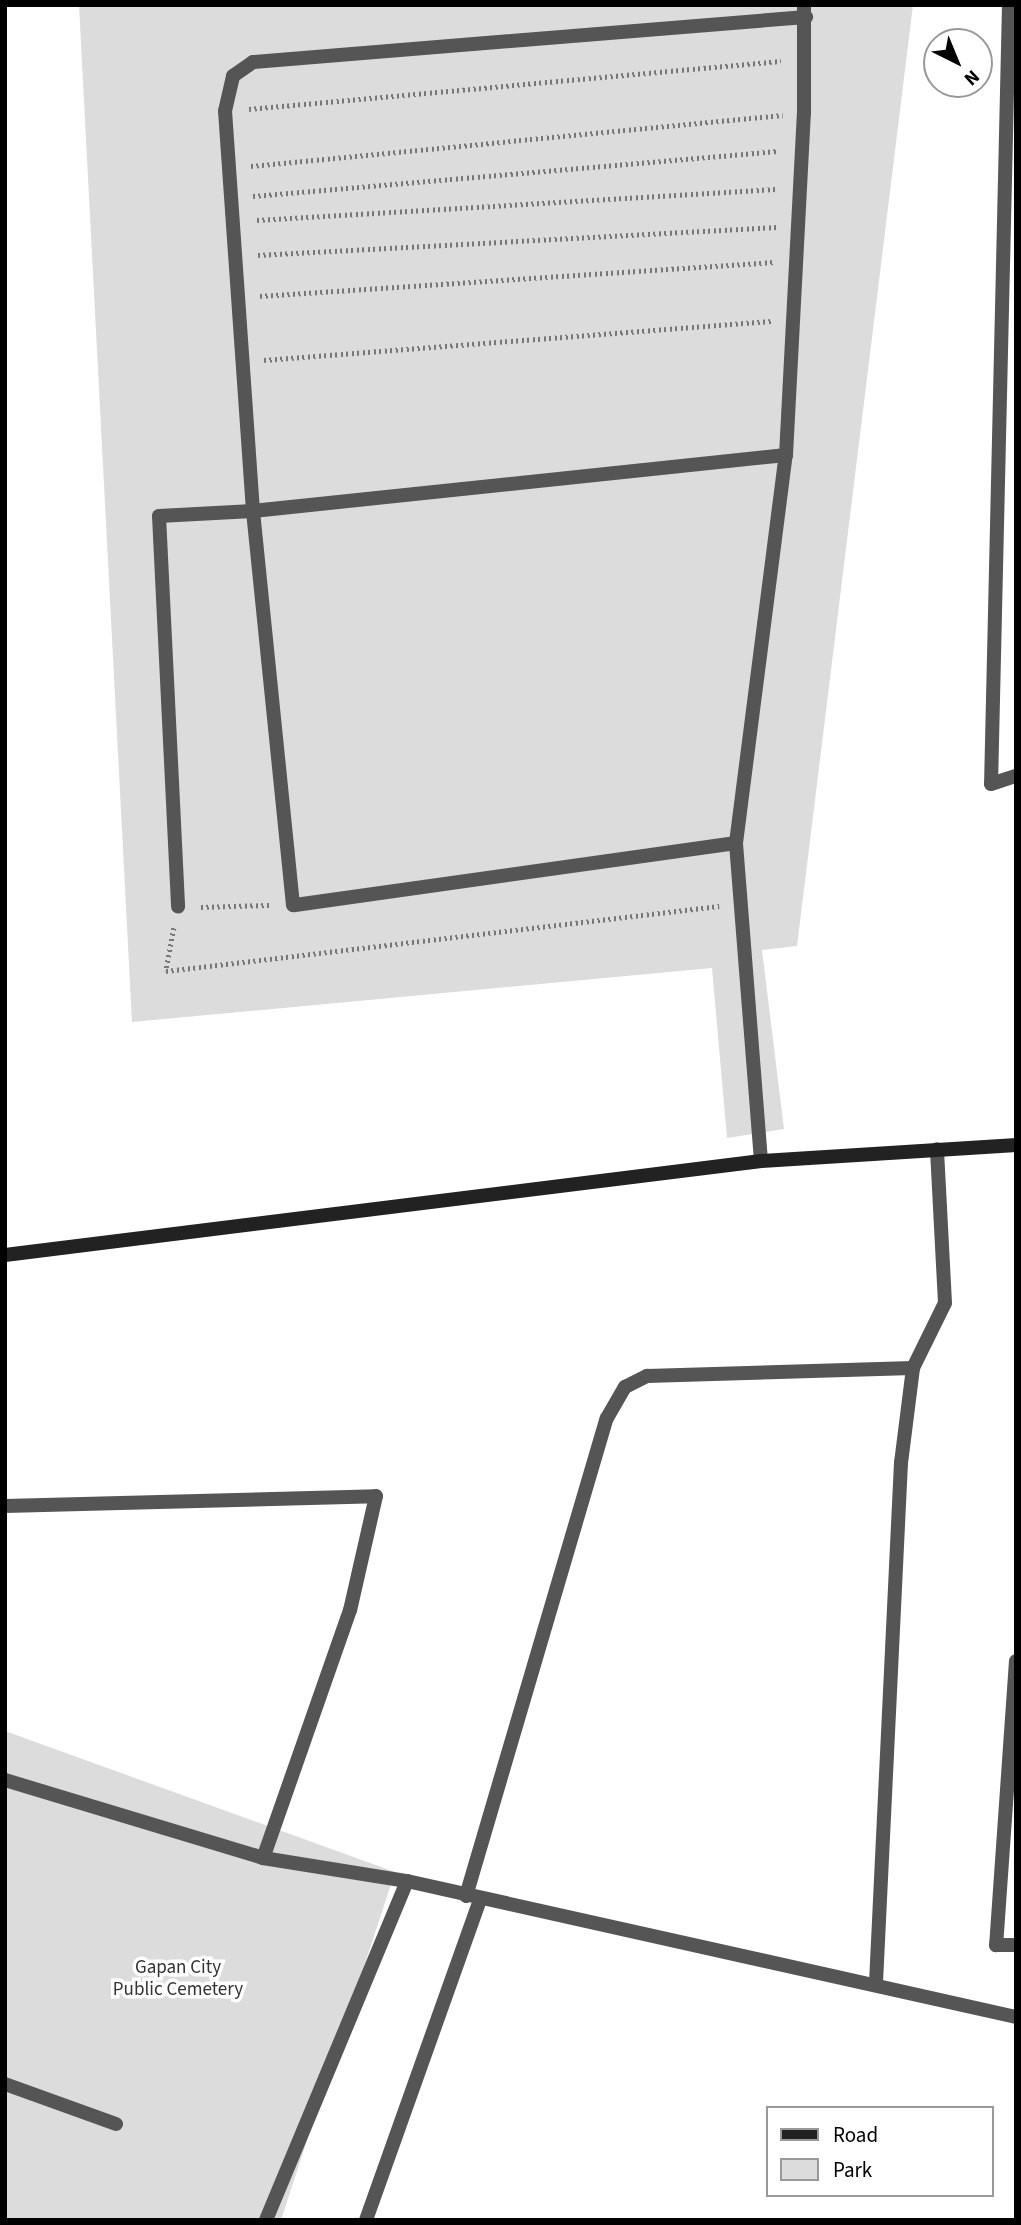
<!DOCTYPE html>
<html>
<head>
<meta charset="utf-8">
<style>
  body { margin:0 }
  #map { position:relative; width:1021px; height:2225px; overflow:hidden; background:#fff; font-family:"Source Sans 3",sans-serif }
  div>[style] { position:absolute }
  .green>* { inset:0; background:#dcdcdc }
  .path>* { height:4.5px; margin-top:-2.25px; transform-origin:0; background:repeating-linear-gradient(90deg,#777 0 2px,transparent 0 5.5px) }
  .lane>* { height:14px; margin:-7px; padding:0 7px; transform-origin:7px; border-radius:7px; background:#555 }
  .street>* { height:14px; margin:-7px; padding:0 7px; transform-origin:7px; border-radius:7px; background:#555 }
  .secondary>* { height:14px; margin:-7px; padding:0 7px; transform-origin:7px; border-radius:7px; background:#222 }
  span { translate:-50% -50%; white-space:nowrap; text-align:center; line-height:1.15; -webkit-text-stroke:7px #fff; paint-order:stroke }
  .park-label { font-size:19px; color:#333 }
  .frame { position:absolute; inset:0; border:7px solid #000; pointer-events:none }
  .legend { position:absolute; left:766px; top:2106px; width:228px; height:91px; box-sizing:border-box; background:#fff; border:2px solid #999; margin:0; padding:9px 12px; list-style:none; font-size:21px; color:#000 }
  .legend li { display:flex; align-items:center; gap:14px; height:35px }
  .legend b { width:35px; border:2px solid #999 }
  .north { position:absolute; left:923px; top:28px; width:70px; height:70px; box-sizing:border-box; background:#fff; border:2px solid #999; border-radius:50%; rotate:137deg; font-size:19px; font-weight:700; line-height:28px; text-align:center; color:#000 }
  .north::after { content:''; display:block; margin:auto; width:24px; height:32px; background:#000; clip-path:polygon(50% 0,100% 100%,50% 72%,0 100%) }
</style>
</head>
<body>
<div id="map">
  <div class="green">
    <div style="clip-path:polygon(79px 5px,913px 5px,797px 946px,762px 950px,784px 1129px,727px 1138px,712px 968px,132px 1022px)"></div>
    <div style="clip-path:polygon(5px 1731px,395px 1872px,281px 2220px,5px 2220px)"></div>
  </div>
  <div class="path">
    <div style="left:249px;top:109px;width:534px;rotate:-5.16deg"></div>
    <div style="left:251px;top:166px;width:534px;rotate:-5.48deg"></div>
    <div style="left:253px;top:196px;width:527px;rotate:-4.9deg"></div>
    <div style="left:257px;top:220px;width:520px;rotate:-3.42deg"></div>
    <div style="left:258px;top:255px;width:520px;rotate:-3.09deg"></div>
    <div style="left:260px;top:296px;width:516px;rotate:-3.78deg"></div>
    <div style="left:264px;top:360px;width:509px;rotate:-4.39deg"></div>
    <div style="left:201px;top:907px;width:68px;rotate:-1.7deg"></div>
    <div style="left:174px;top:928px;width:44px;rotate:100.5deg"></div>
    <div style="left:166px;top:971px;width:557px;rotate:-6.7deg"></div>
  </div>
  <div class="lane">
    <div style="left:159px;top:516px;width:391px;rotate:87.2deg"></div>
    <div style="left:5px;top:1780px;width:270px;rotate:16.8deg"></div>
    <div style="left:263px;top:1858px;width:146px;rotate:9.1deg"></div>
    <div style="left:5px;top:2084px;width:118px;rotate:19.8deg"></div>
    <div style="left:366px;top:2220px;width:341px;rotate:-70.4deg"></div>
  </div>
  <div class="street">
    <div style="left:1009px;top:5px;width:779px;rotate:91.32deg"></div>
    <div style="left:991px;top:784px;width:26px;rotate:-18deg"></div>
    <div style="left:159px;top:516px;width:94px;rotate:-3deg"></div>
    <div style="left:253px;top:511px;width:536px;rotate:-6deg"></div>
    <div style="left:736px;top:843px;width:447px;rotate:172deg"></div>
    <div style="left:293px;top:905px;width:396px;rotate:-95.8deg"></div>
    <div style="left:253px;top:511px;width:401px;rotate:-94deg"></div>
    <div style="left:225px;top:111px;width:36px;rotate:-77deg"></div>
    <div style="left:233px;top:76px;width:24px;rotate:-35deg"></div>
    <div style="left:253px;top:62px;width:555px;rotate:-4.65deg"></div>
    <div style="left:761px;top:1161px;width:319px;rotate:-94.5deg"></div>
    <div style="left:736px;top:843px;width:391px;rotate:-82.7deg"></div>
    <div style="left:786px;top:455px;width:342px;rotate:-87deg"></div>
    <div style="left:804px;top:113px;width:108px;rotate:-90deg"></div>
    <div style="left:5px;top:1506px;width:371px;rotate:-1.5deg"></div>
    <div style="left:376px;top:1496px;width:117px;rotate:102.8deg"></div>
    <div style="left:350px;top:1610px;width:263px;rotate:109.3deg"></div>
    <div style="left:1016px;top:1661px;width:285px;rotate:94deg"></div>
    <div style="left:996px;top:1945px;width:20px"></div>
    <div style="left:466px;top:1896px;width:498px;rotate:-73.6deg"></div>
    <div style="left:607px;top:1418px;width:36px;rotate:-60deg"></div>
    <div style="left:625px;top:1387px;width:25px;rotate:-27deg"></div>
    <div style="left:647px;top:1376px;width:266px;rotate:-1.7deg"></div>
    <div style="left:876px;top:1983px;width:521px;rotate:-87.25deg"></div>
    <div style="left:901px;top:1463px;width:96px;rotate:-82.8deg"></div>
    <div style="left:913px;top:1368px;width:72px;rotate:-63.8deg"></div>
    <div style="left:945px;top:1303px;width:154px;rotate:-93deg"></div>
    <div style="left:266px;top:2220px;width:367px;rotate:-67.4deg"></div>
    <div style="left:407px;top:1881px;width:624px;rotate:12.59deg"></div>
  </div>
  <div class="secondary">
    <div style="left:5px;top:1255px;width:762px;rotate:-7.09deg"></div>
    <div style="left:761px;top:1161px;width:256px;rotate:-3.6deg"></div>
  </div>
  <div class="park-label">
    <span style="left:178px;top:1979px">Gapan City<br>Public Cemetery</span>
  </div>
  <div class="frame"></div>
  <ul class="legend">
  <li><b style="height:9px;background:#222"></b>Road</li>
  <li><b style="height:19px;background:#dcdcdc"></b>Park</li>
  </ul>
  <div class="north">N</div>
</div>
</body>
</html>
